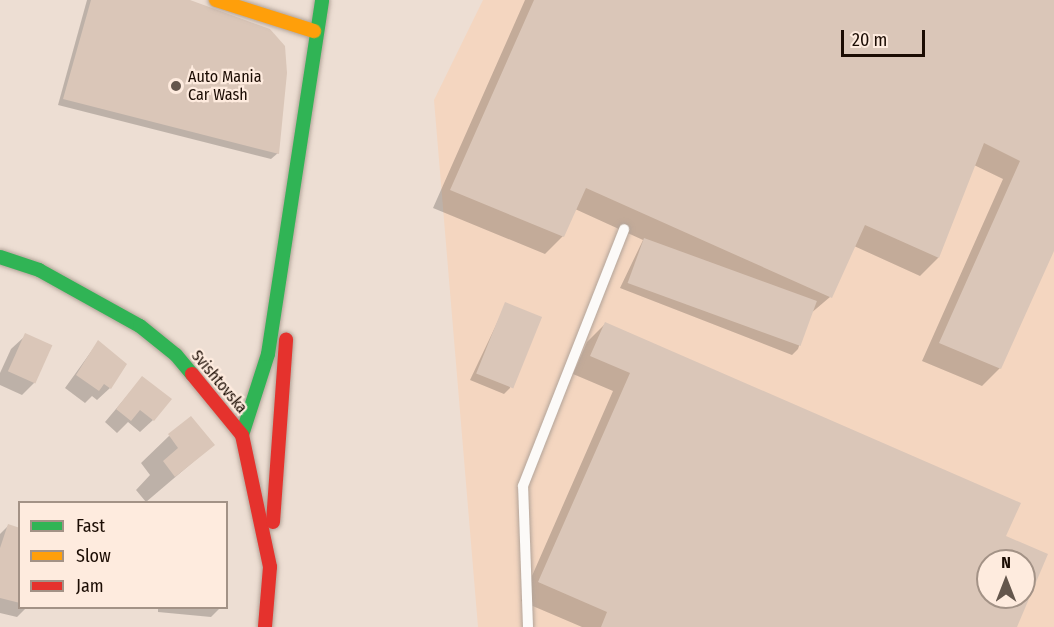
<!DOCTYPE html>
<html>
<head>
<meta charset="utf-8">
<style>
  body { margin:0 }
  #map { position:relative; width:1054px; height:627px; overflow:hidden; background:#edded3; font-family:"Fira Sans Condensed",sans-serif }
  div>[style] { position:absolute }
  .built>* { inset:0; background:#f4d6c0 }
  .shadow>* { inset:0; background:#0003 }
  .building>* { inset:0; background:#dac6b8; transform-origin:0 0 }
  .roads { filter:drop-shadow(0 0 2px #b2a398) drop-shadow(0 0 2px #b2a398) }
  .lane>* { height:10px; margin:-5px; padding:0 5px; transform-origin:5px; border-radius:5px; background:#fcfaf8 }
  .fast>* { height:14px; margin:-7px; padding:0 7px; transform-origin:7px; border-radius:7px; background:#30b455 }
  .slow>* { height:14px; margin:-7px; padding:0 7px; transform-origin:7px; border-radius:7px; background:#ff9f0a }
  .jam>* { height:14px; margin:-7px; padding:0 7px; transform-origin:7px; border-radius:7px; background:#e5322d }
  .dots>* { width:16px; height:16px; translate:-50% -50%; box-sizing:border-box; border:3px solid #feebde; border-radius:50% }
  span { translate:-50% -50%; white-space:nowrap; text-align:center; line-height:1.15; -webkit-text-stroke:4.5px #feebde; paint-order:stroke }
  .poi-label { font-size:16px; color:#1b0c03 }
  .left { translate:0 -50%; text-align:left }
  .street-label { font-size:16px; color:#1b0c03 }
  .legend { position:absolute; left:18px; top:501px; width:210px; height:108px; box-sizing:border-box; background:#feebde; border:2px solid #a39286; margin:0; padding:8px 10px; list-style:none; font-size:18px; color:#1b0c03 }
  .legend li { display:flex; align-items:center; gap:12px; height:30px }
  .legend b { width:30px; border:2px solid #a39286 }
  .north { position:absolute; left:976px; top:549px; width:60px; height:60px; box-sizing:border-box; background:#feebde; border:2px solid #a39286; border-radius:50%; rotate:0deg; font-size:16px; font-weight:700; line-height:24px; text-align:center; color:#1b0c03 }
  .north::after { content:''; display:block; margin:auto; width:21px; height:27px; background:#64564c; clip-path:polygon(50% 0,100% 100%,50% 72%,0 100%) }
  .scale { position:absolute; left:841px; top:30px; width:84px; height:27px; box-sizing:border-box; border:3px solid #1b0c03; border-top:0; padding-left:8px; font-size:18px; line-height:21px; white-space:nowrap; color:#1b0c03; -webkit-text-stroke:4px #feebde; paint-order:stroke }
</style>
</head>
<body>
<div id="map">
  <div class="built">
    <div style="clip-path:polygon(evenodd,483px 0,1054px 0,1054px 627px,478px 627px,434px 100px,483px 0,988px 561px,1024px 561px,1024px 597px,988px 597px,988px 561px)"></div>
  </div>
  <div class="shadow">
    <div style="clip-path:polygon(87px 0,186px 0,278px 153px,271px 159px,58px 105px)"></div>
    <div style="clip-path:polygon(525px 0,1054px 0,1054px 247px,1000px 368px,982px 386px,922px 361px,1003px 179px,974px 165px,938px 258px,920px 276px,854px 246px,830px 297px,810px 314px,798px 349px,792px 355px,620px 288px,643px 240px,575px 209px,563px 236px,545px 254px,433px 208px)"></div>
    <div style="clip-path:polygon(506px 304px,510px 388px,504px 394px,470px 380px)"></div>
    <div style="clip-path:polygon(evenodd,605px 324px,1004px 537px,1046px 555px,1015px 627px,582px 627px,521px 601px,613px 391px,573px 374px,587px 342px,605px 324px,988px 561px,1024px 561px,1024px 597px,988px 597px,988px 561px)"></div>
    <div style="clip-path:polygon(24px 337px,50px 346px,34px 383px,22px 395px,0 385px,0 373px,11px 349px)"></div>
    <div style="clip-path:polygon(98px 342px,110px 388px,97px 400px,92px 396px,85px 403px,65px 388px)"></div>
    <div style="clip-path:polygon(142px 378px,153px 420px,140px 432px,128px 422px,117px 433px,105px 422px)"></div>
    <div style="clip-path:polygon(169px 436px,213px 445px,146px 502px,136px 490px,150px 475px,141px 463px)"></div>
    <div style="clip-path:polygon(8px 526px,20px 530px,20px 608px,26px 608px,17px 617px,0 613px,0 534px)"></div>
    <div style="clip-path:polygon(158px 608px,220px 608px,211px 617px,158px 612px)"></div>
  </div>
  <div class="building">
    <div style="clip-path:polygon(91px 0,190px 0,270px 29px,285px 46px,287px 73px,279px 154px,63px 99px)"></div>
    <div style="clip-path:polygon(534px 0,1054px 0,1054px 251px,1001px 369px,939px 343px,1020px 161px,984px 143px,939px 258px,865px 225px,832px 298px,586px 188px,564px 237px,450px 190px)"></div>
    <div style="left:644px;top:238px;width:184px;height:48px;rotate:20deg"></div>
    <div style="left:505px;top:302px;width:40px;height:77px;rotate:22deg"></div>
    <div style="clip-path:polygon(evenodd,605px 322px,1021px 503px,1006px 536px,1048px 554px,1017px 627px,601px 627px,607px 612px,538px 582px,630px 373px,590px 356px,605px 322px,988px 561px,1024px 561px,1024px 597px,988px 597px,988px 561px)"></div>
    <div style="left:25px;top:333px;width:30px;height:42px;rotate:24deg"></div>
    <div style="clip-path:polygon(98px 340px,127px 364px,111px 389px,104px 384px,99px 391px,76px 375px)"></div>
    <div style="clip-path:polygon(142px 376px,172px 399px,154px 421px,140px 410px,131px 421px,116px 409px)"></div>
    <div style="clip-path:polygon(191px 416px,215px 445px,175px 477px,163px 461px,178px 448px,168px 434px)"></div>
    <div style="clip-path:polygon(8px 524px,20px 528px,20px 603px,0 598px,0 548px)"></div>
  </div>
  <div class="roads">
    <div class="lane">
      <div style="left:528px;top:627px;width:141px;rotate:-92deg"></div>
      <div style="left:523px;top:486px;width:276px;rotate:-68.5deg"></div>
    </div>
    <div class="fast">
      <div style="left:0;top:257px;width:41px;rotate:18.4deg"></div>
      <div style="left:39px;top:270px;width:115px;rotate:29deg"></div>
      <div style="left:140px;top:326px;width:46px;rotate:38.9deg"></div>
      <div style="left:176px;top:355px;width:25px;rotate:50deg"></div>
      <div style="left:242px;top:435px;width:85px;rotate:-72.2deg"></div>
      <div style="left:268px;top:354px;width:358px;rotate:-81.3deg"></div>
    </div>
    <div class="slow">
      <div style="left:216px;top:0;width:103px;rotate:17.6deg"></div>
    </div>
    <div class="jam">
      <div style="left:192px;top:374px;width:79px;rotate:50.7deg"></div>
      <div style="left:242px;top:435px;width:135px;rotate:78deg"></div>
      <div style="left:270px;top:567px;width:60px;rotate:94.8deg"></div>
      <div style="left:273px;top:522px;width:183px;rotate:-85.9deg"></div>
    </div>
  </div>
  <div class="dots">
    <div style="left:176px;top:86px;background:#64564c"></div>
  </div>
  <div class="poi-label">
    <span class="left" style="left:188px;top:86px">Auto Mania<br>Car Wash</span>
  </div>
  <div class="street-label">
    <span style="left:219px;top:382px;rotate:50deg">Svishtovska</span>
  </div>
  <ul class="legend">
  <li><b style="height:8px;background:#30b455"></b>Fast</li>
  <li><b style="height:8px;background:#ff9f0a"></b>Slow</li>
  <li><b style="height:8px;background:#e5322d"></b>Jam</li>
  </ul>
  <div class="north">N</div>
  <div class="scale">20 m</div>
</div>
</body>
</html>
